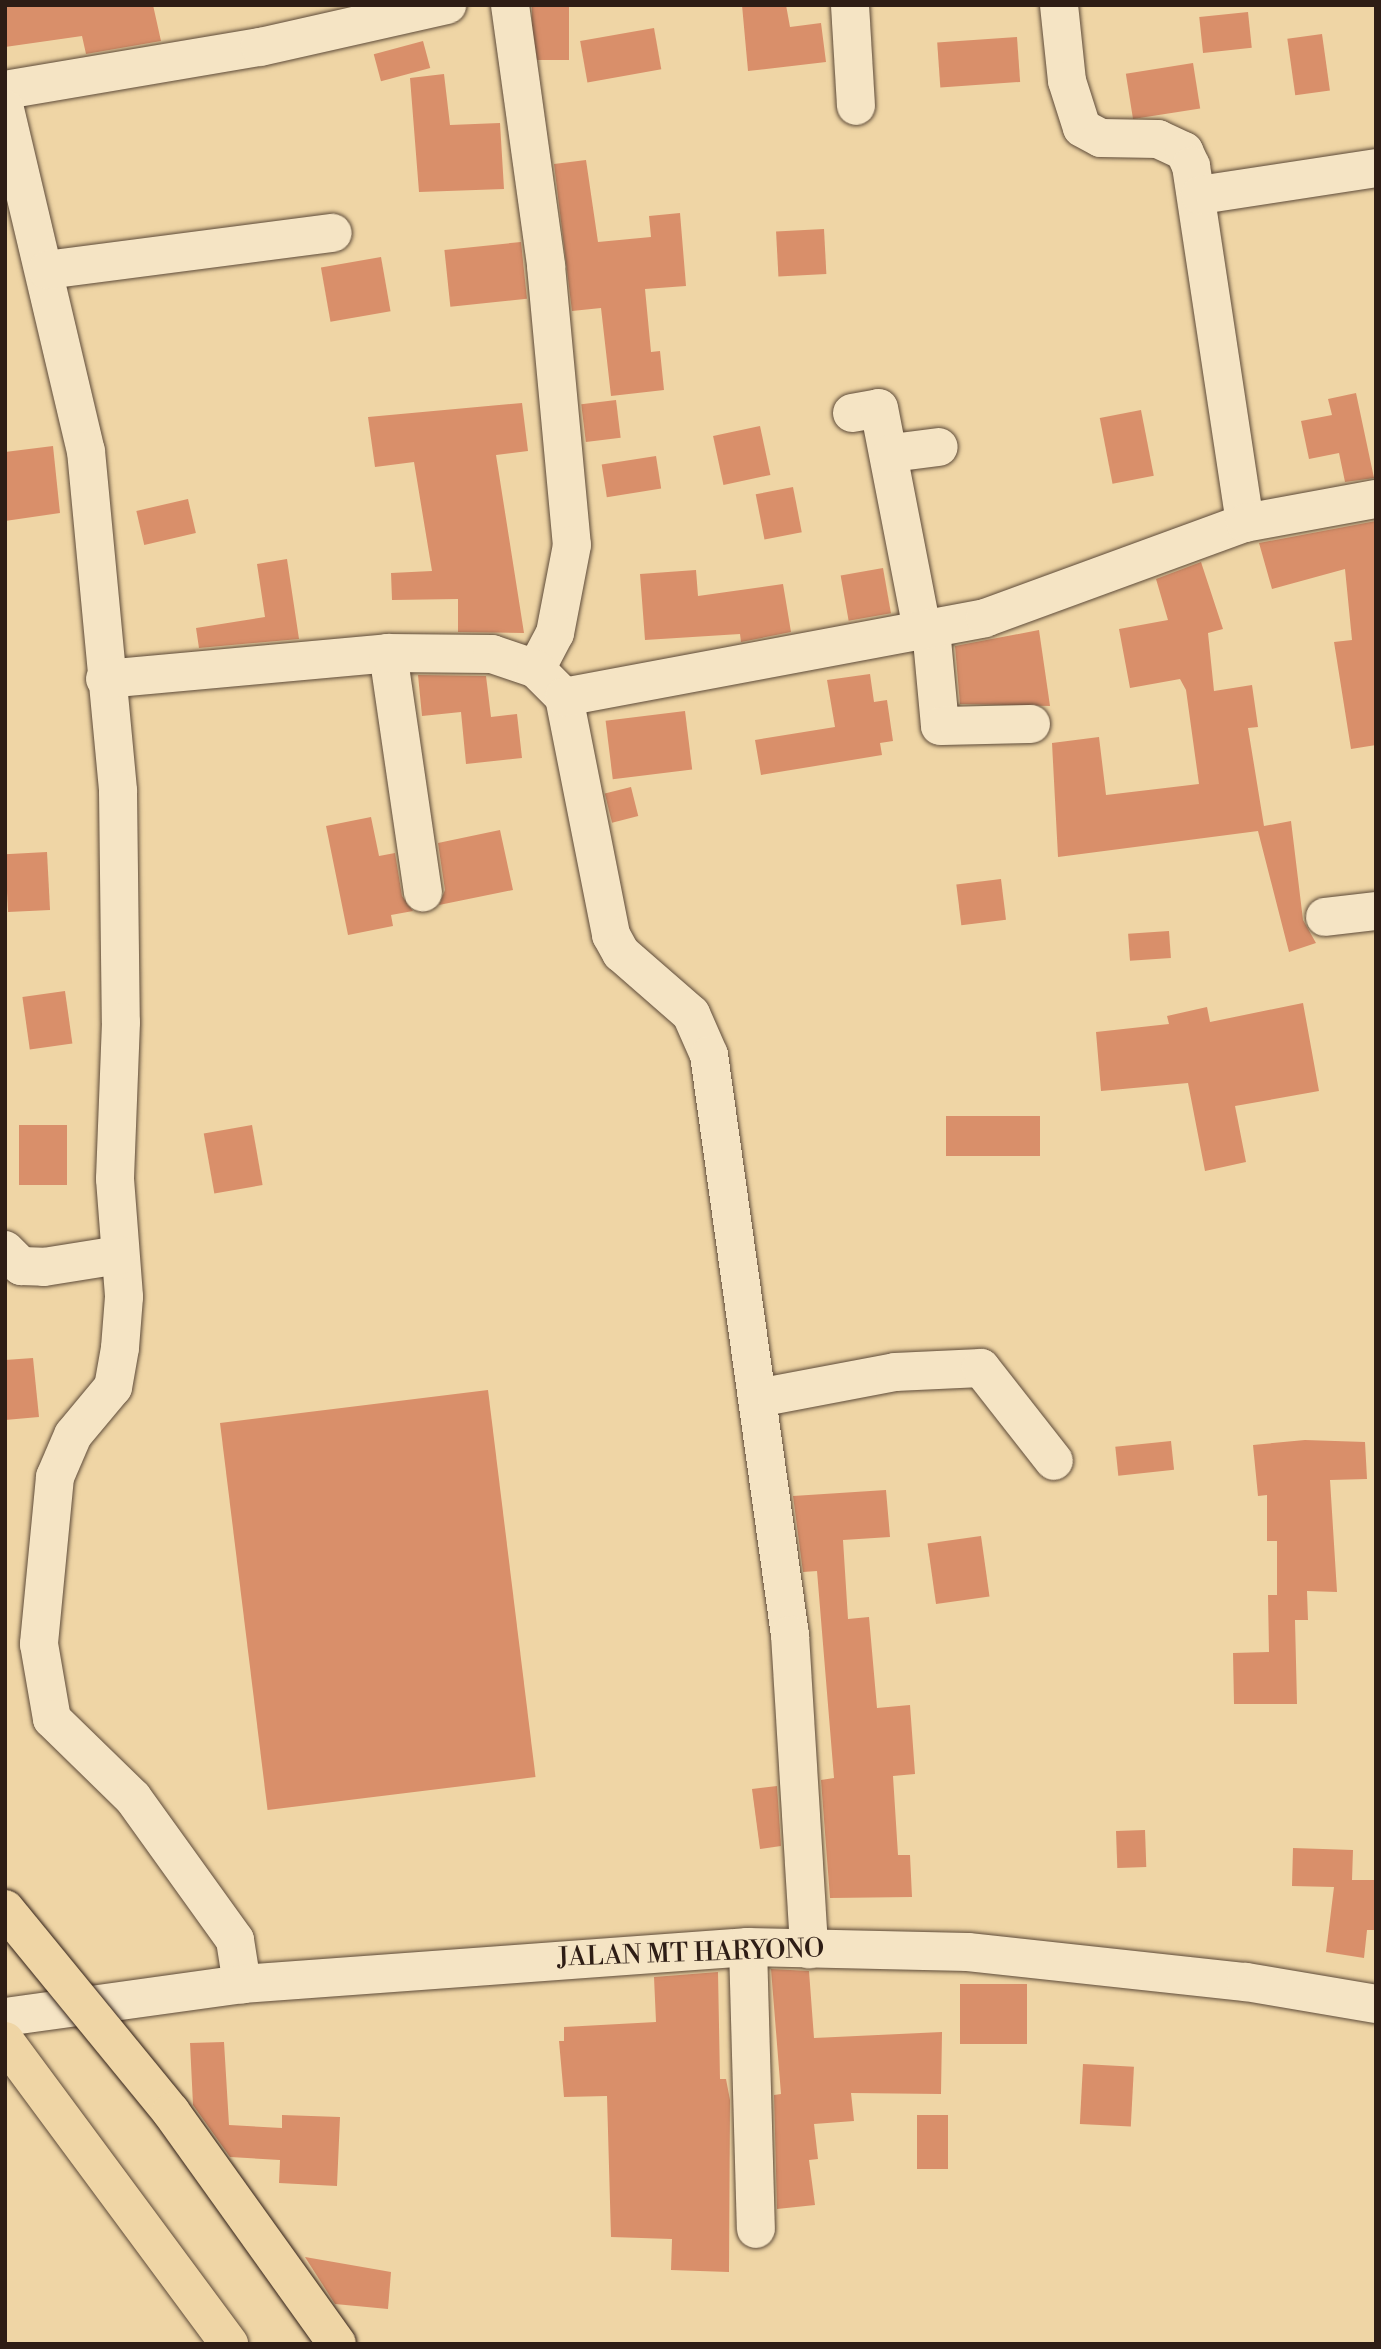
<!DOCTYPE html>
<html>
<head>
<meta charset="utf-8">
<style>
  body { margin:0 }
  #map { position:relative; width:1381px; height:2349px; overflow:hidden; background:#efd5a5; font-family:"Libre Bodoni",serif }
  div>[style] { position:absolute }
  .building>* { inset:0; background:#d98f6a; transform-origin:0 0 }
  .roads { filter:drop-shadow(0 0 2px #5e4b39) drop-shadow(0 0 2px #5e4b39) }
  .street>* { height:38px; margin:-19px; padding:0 19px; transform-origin:19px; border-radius:19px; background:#f5e4c4 }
  .secondary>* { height:38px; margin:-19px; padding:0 19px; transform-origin:19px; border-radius:19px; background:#f5e4c4 }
  .highway>* { height:38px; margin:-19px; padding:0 19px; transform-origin:19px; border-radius:19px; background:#efd5a5 }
  .bridges { filter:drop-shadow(0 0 2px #2e1d15) drop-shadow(0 0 2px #2e1d15) }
  .highway-bridge>* { height:38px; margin:-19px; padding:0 19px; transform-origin:19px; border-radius:19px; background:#efd5a5 }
  span { translate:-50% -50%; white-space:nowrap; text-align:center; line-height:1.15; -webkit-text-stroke:6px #f5e4c4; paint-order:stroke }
  .street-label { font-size:26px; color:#2e1d15 }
  .frame { position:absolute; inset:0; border:7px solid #2e1d15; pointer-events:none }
</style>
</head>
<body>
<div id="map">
  <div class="building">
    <div style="clip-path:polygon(5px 5px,153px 5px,161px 41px,86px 54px,82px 36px,5px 47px)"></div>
    <div style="left:532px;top:5px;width:37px;height:55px"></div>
    <div style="clip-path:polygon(742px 5px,786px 5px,790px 27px,821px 23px,826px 62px,748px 71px)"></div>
    <div style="left:1248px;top:12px;width:36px;height:49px;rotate:84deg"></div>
    <div style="left:654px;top:28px;width:42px;height:75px;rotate:80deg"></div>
    <div style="left:1322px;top:34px;width:57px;height:35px;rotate:82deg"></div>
    <div style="left:1017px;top:37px;width:45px;height:80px;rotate:86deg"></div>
    <div style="left:423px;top:41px;width:28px;height:51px;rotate:75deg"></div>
    <div style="left:1193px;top:63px;width:46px;height:68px;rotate:81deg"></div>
    <div style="clip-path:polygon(444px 74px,450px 125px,500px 123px,504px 189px,419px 192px,410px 78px)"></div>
    <div style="clip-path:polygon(586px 160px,598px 242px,651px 237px,649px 216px,680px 213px,686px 286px,645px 289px,651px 352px,660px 351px,664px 390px,611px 396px,601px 308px,572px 311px,554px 164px)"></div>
    <div style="left:824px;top:229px;width:45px;height:48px;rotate:87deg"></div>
    <div style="left:521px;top:242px;width:57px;height:77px;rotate:84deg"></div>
    <div style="left:381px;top:257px;width:55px;height:61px;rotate:80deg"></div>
    <div style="clip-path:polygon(1356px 393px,1374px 478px,1345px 482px,1339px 453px,1309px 459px,1301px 421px,1332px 415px,1328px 399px)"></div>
    <div style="left:616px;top:400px;width:38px;height:35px;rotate:83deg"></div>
    <div style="clip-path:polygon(522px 403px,528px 451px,496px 455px,524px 633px,458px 632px,458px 599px,392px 600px,391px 573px,432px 571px,414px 462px,375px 467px,368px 417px)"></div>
    <div style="left:1141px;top:410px;width:67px;height:42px;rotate:79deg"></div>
    <div style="left:760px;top:426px;width:50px;height:48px;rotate:78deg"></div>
    <div style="clip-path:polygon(53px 446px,60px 513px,5px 521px,5px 452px)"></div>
    <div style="left:656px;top:456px;width:33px;height:55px;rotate:81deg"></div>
    <div style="left:793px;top:487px;width:46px;height:38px;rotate:79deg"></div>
    <div style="left:188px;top:499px;width:35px;height:53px;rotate:77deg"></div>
    <div style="clip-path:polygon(1376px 521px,1376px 745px,1351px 749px,1334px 642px,1352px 640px,1345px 569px,1272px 589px,1259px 543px)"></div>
    <div style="clip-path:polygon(287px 559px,299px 639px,199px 648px,196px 628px,265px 617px,257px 564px)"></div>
    <div style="clip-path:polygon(1201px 562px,1223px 629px,1208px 633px,1214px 691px,1252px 685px,1258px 727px,1248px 728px,1264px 826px,1291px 821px,1303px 920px,1316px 943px,1289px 952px,1258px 831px,1058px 857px,1052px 743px,1099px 737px,1106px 795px,1199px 784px,1186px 690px,1180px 679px,1130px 688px,1119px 629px,1168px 620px,1156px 579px)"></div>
    <div style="left:883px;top:568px;width:46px;height:43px;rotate:80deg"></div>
    <div style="clip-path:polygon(696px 570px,698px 596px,783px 584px,791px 632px,741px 642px,740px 634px,645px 640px,640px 574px)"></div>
    <div style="clip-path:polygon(1039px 630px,1050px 706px,960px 704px,955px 646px)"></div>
    <div style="clip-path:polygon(870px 674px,874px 702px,887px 700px,893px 741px,880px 743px,882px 755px,761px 775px,755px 740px,835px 727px,827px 680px)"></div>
    <div style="clip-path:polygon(418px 675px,486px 676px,491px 717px,517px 714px,522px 758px,466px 764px,461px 712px,422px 716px)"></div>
    <div style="left:685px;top:711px;width:59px;height:80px;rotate:83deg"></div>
    <div style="left:631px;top:787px;width:30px;height:27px;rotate:76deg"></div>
    <div style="clip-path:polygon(371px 817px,379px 856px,395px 853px,402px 896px,413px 911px,391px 915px,393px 926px,348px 935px,326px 826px)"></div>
    <div style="clip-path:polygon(500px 830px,513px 890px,439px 905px,445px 890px,438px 843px)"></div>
    <div style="left:47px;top:852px;width:58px;height:42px;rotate:87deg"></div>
    <div style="left:1001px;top:879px;width:41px;height:45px;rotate:83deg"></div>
    <div style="left:1169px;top:931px;width:27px;height:41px;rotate:86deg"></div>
    <div style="left:65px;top:991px;width:53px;height:43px;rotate:82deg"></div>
    <div style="clip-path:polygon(1303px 1003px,1319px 1091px,1235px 1106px,1246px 1162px,1205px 1171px,1188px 1083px,1101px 1091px,1096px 1032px,1169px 1024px,1167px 1016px,1207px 1007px,1210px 1022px)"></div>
    <div style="left:946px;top:1116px;width:94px;height:40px"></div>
    <div style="left:19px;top:1125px;width:48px;height:60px"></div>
    <div style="left:252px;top:1125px;width:61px;height:49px;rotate:80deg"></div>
    <div style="clip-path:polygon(33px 1358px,39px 1417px,5px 1420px,5px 1360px)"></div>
    <div style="left:488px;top:1390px;width:390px;height:270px;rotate:83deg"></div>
    <div style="clip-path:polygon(1305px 1440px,1365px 1442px,1367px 1479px,1330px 1480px,1337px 1592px,1307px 1591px,1308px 1620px,1295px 1620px,1297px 1704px,1234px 1704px,1233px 1653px,1269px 1652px,1268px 1595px,1277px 1595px,1277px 1541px,1267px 1541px,1267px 1495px,1258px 1496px,1253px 1445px)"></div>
    <div style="left:1171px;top:1441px;width:29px;height:56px;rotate:84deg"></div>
    <div style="clip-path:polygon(886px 1490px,890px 1537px,843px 1540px,848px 1619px,869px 1617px,877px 1708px,910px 1705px,915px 1774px,893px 1776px,898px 1855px,910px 1855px,912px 1897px,830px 1898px,821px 1780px,834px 1778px,817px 1571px,803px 1572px,793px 1496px)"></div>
    <div style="left:981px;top:1536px;width:61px;height:54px;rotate:82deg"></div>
    <div style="clip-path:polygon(777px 1786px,781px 1846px,760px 1849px,752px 1789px)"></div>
    <div style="left:1145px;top:1830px;width:37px;height:29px;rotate:88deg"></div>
    <div style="clip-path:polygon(1293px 1848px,1353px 1850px,1352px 1880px,1376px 1880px,1376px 1930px,1367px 1930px,1364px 1958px,1326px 1952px,1334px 1887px,1292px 1886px)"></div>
    <div style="clip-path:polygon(771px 1969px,809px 1971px,814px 2038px,942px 2032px,941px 2094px,851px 2093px,854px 2121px,814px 2124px,818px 2159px,809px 2160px,815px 2205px,777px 2209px,774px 2095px,781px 2094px)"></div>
    <div style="clip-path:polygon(718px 1972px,720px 2079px,726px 2079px,730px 2100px,729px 2272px,671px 2270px,672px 2239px,611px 2237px,607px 2096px,564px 2097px,559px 2041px,564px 2041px,564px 2027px,656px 2022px,654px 1977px)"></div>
    <div style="left:960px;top:1984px;width:67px;height:60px"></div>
    <div style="clip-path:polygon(224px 2042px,229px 2125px,282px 2128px,282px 2115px,340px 2117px,337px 2186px,279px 2183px,280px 2160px,230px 2157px,193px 2105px,190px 2043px)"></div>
    <div style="left:1083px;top:2064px;width:51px;height:60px;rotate:3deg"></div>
    <div style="left:917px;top:2115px;width:31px;height:54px"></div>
    <div style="clip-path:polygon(305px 2257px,391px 2272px,388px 2309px,335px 2304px)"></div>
  </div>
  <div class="roads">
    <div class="street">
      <div style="left:510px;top:5px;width:263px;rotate:82.1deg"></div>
      <div style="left:546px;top:266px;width:280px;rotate:84.7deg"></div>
      <div style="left:572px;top:545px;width:90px;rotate:100.9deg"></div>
      <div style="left:555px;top:633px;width:41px;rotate:117.8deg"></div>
      <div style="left:850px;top:5px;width:101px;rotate:86.6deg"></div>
      <div style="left:1059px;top:5px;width:76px;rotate:84deg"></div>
      <div style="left:1067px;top:81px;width:49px;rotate:72.3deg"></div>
      <div style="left:1082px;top:128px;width:21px;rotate:28deg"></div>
      <div style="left:1101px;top:138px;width:57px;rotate:1deg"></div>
      <div style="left:1158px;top:139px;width:29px;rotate:25deg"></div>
      <div style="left:1184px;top:151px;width:17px;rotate:65deg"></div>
      <div style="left:1191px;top:166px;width:361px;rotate:81.4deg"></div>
      <div style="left:5px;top:90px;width:259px;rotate:-9.6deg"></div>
      <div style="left:260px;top:47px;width:192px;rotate:-12.7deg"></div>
      <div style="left:5px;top:109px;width:351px;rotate:76.7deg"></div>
      <div style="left:86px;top:451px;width:342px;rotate:84.6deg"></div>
      <div style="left:118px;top:791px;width:231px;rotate:89.3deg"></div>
      <div style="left:121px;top:1022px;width:157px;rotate:92.2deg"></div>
      <div style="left:115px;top:1179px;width:118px;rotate:85.6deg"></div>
      <div style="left:124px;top:1297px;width:51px;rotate:94.5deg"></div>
      <div style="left:120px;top:1348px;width:40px;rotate:100deg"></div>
      <div style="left:113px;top:1387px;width:62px;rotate:129.8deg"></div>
      <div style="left:73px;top:1435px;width:46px;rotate:113.2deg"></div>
      <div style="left:55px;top:1477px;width:168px;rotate:95.5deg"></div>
      <div style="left:39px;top:1644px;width:76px;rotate:80.2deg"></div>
      <div style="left:52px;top:1719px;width:113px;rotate:44.3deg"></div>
      <div style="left:133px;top:1798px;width:175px;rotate:54.3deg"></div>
      <div style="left:235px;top:1940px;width:45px;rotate:81deg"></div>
      <div style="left:1200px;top:195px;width:178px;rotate:-8.7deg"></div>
      <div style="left:47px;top:270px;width:288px;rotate:-7.4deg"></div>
      <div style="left:852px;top:413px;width:27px;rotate:-10deg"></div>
      <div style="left:879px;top:408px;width:226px;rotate:79deg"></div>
      <div style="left:892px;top:453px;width:47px;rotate:-7.3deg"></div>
      <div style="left:931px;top:629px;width:97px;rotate:84.7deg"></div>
      <div style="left:940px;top:726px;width:91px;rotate:-1.3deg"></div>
      <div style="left:388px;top:653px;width:242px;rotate:81.7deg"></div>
      <div style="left:105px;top:679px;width:284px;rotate:-5.2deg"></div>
      <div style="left:388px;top:653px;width:104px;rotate:0.6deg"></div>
      <div style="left:492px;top:654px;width:46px;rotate:18.8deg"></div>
      <div style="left:536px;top:669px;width:40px;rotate:45deg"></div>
      <div style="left:564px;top:697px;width:243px;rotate:78.8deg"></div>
      <div style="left:611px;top:935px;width:21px;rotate:61deg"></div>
      <div style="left:621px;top:953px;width:93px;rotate:41.1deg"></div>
      <div style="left:691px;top:1014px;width:45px;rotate:66.3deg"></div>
      <div style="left:709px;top:1055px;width:586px;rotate:82.05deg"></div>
      <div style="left:790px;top:1635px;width:315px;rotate:86.5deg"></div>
      <div style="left:564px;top:697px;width:428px;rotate:-10.6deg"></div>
      <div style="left:985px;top:618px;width:277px;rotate:-20.1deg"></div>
      <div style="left:1245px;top:523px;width:133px;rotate:-10.4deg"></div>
      <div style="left:1325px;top:917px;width:51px;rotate:-6.7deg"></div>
      <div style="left:5px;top:1250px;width:23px;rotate:45deg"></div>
      <div style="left:21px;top:1266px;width:23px;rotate:2deg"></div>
      <div style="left:44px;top:1267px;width:76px;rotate:-9.1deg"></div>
      <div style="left:758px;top:1398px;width:139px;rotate:-10.7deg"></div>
      <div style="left:895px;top:1372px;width:86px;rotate:-2.7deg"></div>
      <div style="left:981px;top:1368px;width:118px;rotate:51.9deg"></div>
      <div style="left:748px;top:1947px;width:282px;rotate:88.4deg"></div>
    </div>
    <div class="secondary">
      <div style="left:5px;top:2017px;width:239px;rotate:-7.9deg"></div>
      <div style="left:242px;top:1984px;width:507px;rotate:-4.18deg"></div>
      <div style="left:748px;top:1947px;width:220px;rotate:1.3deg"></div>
      <div style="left:968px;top:1952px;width:280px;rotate:6.2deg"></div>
      <div style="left:1246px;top:1982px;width:132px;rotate:9.6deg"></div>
    </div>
    <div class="highway">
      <div style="left:5px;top:2041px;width:377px;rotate:53.5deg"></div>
    </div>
  </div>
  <div class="bridges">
    <div class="highway-bridge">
      <div style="left:5px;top:1909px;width:262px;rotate:50.7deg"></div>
      <div style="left:171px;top:2112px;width:285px;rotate:54.4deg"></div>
    </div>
  </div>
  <div class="street-label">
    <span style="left:691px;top:1954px;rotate:-2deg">JALAN MT HARYONO</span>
  </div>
  <div class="frame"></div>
</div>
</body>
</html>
